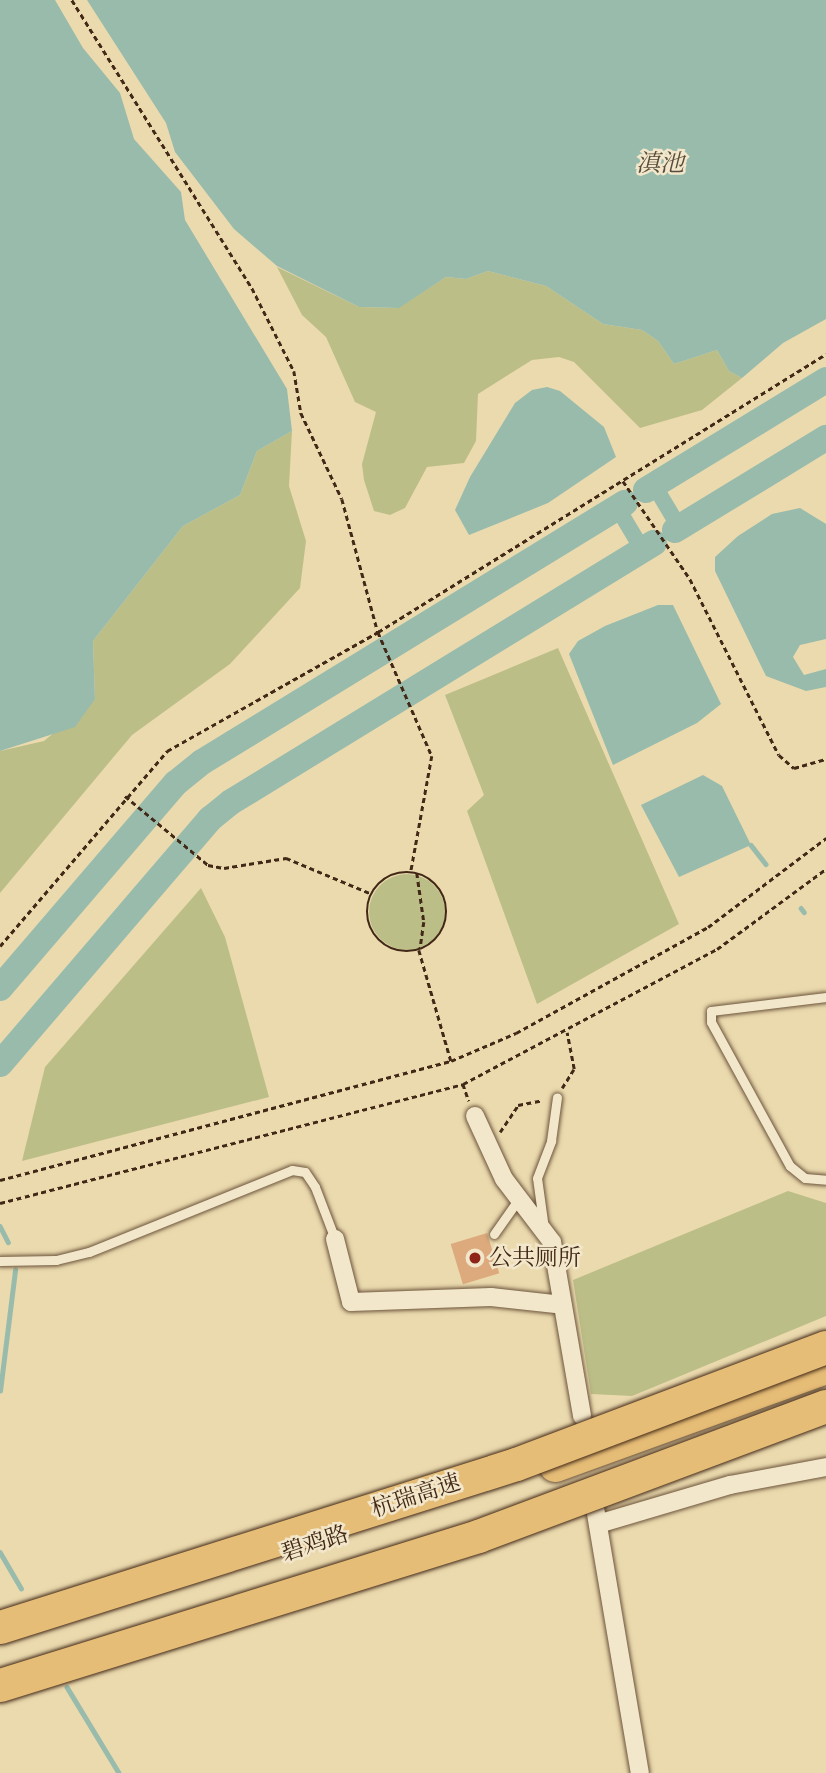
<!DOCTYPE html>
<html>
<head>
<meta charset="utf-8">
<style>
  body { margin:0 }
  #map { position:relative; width:826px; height:1773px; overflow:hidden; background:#ebdaae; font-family:Cardo,"Noto Serif SC",serif }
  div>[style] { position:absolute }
  .green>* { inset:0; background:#bcbe87 }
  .round { border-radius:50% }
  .water>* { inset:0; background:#98bbac }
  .stream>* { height:4.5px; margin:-2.25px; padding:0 2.25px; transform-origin:2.25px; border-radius:2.25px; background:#98bbac }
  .canal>* { height:16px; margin:-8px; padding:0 8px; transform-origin:8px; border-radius:8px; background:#98bbac }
  .river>* { height:26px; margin:-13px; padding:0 13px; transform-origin:13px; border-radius:13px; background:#98bbac }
  .building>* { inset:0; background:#dcaa7d; transform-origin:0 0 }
  .path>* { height:2.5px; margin-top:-1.25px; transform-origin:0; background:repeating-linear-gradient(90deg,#422816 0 5px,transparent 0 8.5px) }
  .path>.ring { margin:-1.25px; padding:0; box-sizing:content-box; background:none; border:2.5px solid #422816; border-radius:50% }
  .roads { filter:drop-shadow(0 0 2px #6c543c) drop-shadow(0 0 2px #6c543c) }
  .lane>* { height:9px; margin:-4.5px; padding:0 4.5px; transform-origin:4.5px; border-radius:4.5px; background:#f2e7ca }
  .street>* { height:18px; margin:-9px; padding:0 9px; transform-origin:9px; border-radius:9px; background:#f2e7ca }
  .highway>* { height:33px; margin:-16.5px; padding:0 16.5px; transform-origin:16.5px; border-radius:16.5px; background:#e6bd77 }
  .bridges { filter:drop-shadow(0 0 2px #422816) drop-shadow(0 0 2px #422816) }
  .highway-bridge>* { height:33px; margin:-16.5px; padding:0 16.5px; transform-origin:16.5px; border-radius:16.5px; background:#e6bd77 }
  .dots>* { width:19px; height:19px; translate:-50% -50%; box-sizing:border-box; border:4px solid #f2e7ca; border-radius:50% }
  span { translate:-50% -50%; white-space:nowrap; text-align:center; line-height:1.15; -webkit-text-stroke:5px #f2e7ca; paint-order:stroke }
  .poi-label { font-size:23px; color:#422816 }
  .left { translate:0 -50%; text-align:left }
  .street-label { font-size:23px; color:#422816 }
  .water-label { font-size:24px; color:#584d3c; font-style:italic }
</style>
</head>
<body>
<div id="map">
  <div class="green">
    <div style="clip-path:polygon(277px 267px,359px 307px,398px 308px,446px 277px,466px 279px,488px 271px,546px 286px,603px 324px,642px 330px,658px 341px,674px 364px,717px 350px,729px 371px,742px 378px,702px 410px,640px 428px,574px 362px,559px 357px,532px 360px,478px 394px,476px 441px,464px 463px,427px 467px,405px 508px,390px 515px,374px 511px,364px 480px,362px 464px,376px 412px,355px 402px,326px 337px,302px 315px)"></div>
    <div style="clip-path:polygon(292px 431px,289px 486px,306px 541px,300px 588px,230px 664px,132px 735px,0 893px,0 751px,44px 741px,95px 699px,93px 641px,183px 526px,240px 495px,257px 451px)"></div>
    <div style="clip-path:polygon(558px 648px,679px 924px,537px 1004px,467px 811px,484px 795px,445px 695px)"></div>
    <div class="round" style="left:369px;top:874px;width:76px;height:76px"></div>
    <div style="clip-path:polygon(201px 888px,225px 937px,269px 1097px,22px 1161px,45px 1067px)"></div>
    <div style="clip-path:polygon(788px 1191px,826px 1203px,826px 1316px,632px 1396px,591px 1394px,573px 1280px)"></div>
  </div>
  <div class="water">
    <div style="clip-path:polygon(0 0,55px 0,83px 48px,120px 93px,134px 139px,181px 192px,185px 220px,287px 389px,292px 431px,257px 451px,240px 495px,183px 526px,93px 641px,95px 699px,75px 727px,0 751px)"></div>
    <div style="clip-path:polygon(87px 0,826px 0,826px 319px,783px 343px,742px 378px,729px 371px,717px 350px,674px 364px,658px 341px,642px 330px,603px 324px,546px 286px,488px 271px,466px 279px,446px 277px,399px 308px,359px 307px,277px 266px,234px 229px,175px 152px,166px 123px)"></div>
    <div style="clip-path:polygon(547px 387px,560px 391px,604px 427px,616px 457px,548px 503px,469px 535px,455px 510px,470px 477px,515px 403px,532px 390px)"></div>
    <div style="clip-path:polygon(800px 508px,826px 524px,826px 639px,800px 645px,793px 657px,804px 675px,826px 669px,826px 687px,806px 691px,766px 676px,715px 571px,715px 557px,738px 536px,772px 514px)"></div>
    <div style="clip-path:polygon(658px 605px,673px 605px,721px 704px,697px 723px,613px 765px,569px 654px,578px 641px,605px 626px)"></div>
    <div style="clip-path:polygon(703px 775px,722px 786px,751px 845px,679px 877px,641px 805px)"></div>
  </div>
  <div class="stream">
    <div style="left:751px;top:845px;width:24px;rotate:52deg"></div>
    <div style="left:801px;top:908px;width:5px;rotate:53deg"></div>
    <div style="left:0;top:1226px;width:18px;rotate:63deg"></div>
    <div style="left:0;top:1391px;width:122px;rotate:-82.9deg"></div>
    <div style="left:0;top:1552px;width:42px;rotate:59.7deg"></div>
    <div style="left:67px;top:1687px;width:100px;rotate:58.8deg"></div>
  </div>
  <div class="canal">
    <div style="left:654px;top:485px;width:49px;rotate:59.2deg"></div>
    <div style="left:617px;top:507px;width:49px;rotate:59.2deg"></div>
  </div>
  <div class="river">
    <div style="left:646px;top:490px;width:211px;rotate:-31.4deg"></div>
    <div style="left:675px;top:530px;width:177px;rotate:-31.4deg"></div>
    <div style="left:0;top:988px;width:270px;rotate:-49.4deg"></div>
    <div style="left:176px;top:783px;width:33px;rotate:-39deg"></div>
    <div style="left:202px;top:762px;width:496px;rotate:-31.5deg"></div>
    <div style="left:0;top:1064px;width:323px;rotate:-49.4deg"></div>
    <div style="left:210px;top:819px;width:27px;rotate:-39deg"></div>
    <div style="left:231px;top:802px;width:496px;rotate:-31.5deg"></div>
  </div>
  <div class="building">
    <div style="left:487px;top:1233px;width:42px;height:38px;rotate:73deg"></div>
  </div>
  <div class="path">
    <div style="left:72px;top:0;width:340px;rotate:58deg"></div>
    <div style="left:252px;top:288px;width:93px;rotate:63.2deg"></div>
    <div style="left:294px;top:371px;width:43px;rotate:80.5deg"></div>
    <div style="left:301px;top:413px;width:95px;rotate:64.5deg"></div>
    <div style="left:342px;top:499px;width:138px;rotate:74.9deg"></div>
    <div style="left:378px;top:632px;width:135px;rotate:66.5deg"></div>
    <div style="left:432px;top:756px;width:117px;rotate:100.3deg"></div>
    <div style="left:623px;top:481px;width:119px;rotate:55.6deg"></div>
    <div style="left:690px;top:579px;width:197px;rotate:63.2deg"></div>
    <div style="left:779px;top:755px;width:20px;rotate:41deg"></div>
    <div style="left:794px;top:768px;width:33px;rotate:-16deg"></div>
    <div style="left:125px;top:796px;width:108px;rotate:39.7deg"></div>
    <div style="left:208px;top:865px;width:16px;rotate:11deg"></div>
    <div style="left:224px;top:868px;width:63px;rotate:-9.2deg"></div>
    <div style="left:286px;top:858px;width:93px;rotate:22.7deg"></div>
    <div class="ring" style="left:367px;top:872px;width:77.5px;height:77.5px"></div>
    <div style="left:417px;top:873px;width:49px;rotate:81.9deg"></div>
    <div style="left:424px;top:922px;width:27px;rotate:98deg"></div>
    <div style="left:0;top:946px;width:257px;rotate:-49.4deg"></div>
    <div style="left:167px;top:751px;width:242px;rotate:-29.4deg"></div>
    <div style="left:378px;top:632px;width:527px;rotate:-31.82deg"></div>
    <div style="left:419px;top:950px;width:116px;rotate:73.9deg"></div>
    <div style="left:463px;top:1084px;width:18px;rotate:71deg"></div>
    <div style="left:562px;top:1088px;width:22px;rotate:-58deg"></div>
    <div style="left:574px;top:1069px;width:37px;rotate:-101deg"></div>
    <div style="left:500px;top:1132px;width:32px;rotate:-56deg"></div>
    <div style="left:518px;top:1105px;width:25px;rotate:-11deg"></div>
    <div style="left:0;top:1180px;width:466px;rotate:-14.8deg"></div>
    <div style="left:451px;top:1061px;width:71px;rotate:-23.3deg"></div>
    <div style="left:516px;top:1033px;width:219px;rotate:-28.9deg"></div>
    <div style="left:708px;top:927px;width:148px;rotate:-37deg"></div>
    <div style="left:0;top:1203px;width:478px;rotate:-14.4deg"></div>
    <div style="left:463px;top:1084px;width:288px;rotate:-28deg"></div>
    <div style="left:717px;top:949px;width:135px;rotate:-36.3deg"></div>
  </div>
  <div class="roads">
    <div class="lane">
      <div style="left:826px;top:997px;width:116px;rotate:173.1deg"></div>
      <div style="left:711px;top:1011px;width:11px;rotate:90deg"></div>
      <div style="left:711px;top:1022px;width:164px;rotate:61.3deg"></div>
      <div style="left:790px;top:1166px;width:19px;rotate:39deg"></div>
      <div style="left:805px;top:1178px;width:21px;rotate:5deg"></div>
      <div style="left:543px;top:1221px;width:43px;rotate:-97.9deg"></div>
      <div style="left:537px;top:1178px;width:40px;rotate:-69deg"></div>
      <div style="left:551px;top:1141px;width:44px;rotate:-82.2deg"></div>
      <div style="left:494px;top:1234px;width:42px;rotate:-54.8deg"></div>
      <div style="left:0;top:1261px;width:56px;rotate:-1deg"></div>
      <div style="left:56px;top:1260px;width:34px;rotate:-14deg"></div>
      <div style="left:89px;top:1252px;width:219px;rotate:-22deg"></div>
      <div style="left:292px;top:1170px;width:13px;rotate:9deg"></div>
      <div style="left:305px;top:1172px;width:18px;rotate:56deg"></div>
      <div style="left:315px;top:1187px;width:56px;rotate:69deg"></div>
    </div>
    <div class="street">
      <div style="left:475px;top:1116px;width:69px;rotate:65.3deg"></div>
      <div style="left:504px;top:1179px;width:79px;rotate:52.7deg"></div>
      <div style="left:552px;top:1242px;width:177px;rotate:80.2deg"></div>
      <div style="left:335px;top:1239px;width:65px;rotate:75.7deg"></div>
      <div style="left:351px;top:1302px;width:140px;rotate:-2deg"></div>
      <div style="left:491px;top:1297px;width:72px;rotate:6.3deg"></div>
      <div style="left:594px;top:1502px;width:275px;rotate:80.4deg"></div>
      <div style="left:598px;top:1524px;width:138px;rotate:-16.5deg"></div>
      <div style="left:730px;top:1485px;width:98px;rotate:-10.6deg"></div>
    </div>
    <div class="highway">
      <div style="left:555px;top:1465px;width:288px;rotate:-19.9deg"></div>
    </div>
  </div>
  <div class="bridges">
    <div class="highway-bridge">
      <div style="left:0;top:1627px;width:541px;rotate:-17.53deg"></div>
      <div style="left:516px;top:1464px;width:331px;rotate:-20.7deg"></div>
      <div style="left:0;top:1685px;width:501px;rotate:-17.31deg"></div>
      <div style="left:478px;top:1536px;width:371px;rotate:-20.5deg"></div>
    </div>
  </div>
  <div class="dots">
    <div style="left:475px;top:1258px;background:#8f2418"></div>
  </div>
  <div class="poi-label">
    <span class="left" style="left:489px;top:1258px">公共厕所</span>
  </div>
  <div class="street-label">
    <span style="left:416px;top:1496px;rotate:-18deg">杭瑞高速</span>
    <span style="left:315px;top:1544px;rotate:-18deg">碧鸡路</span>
  </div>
  <div class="water-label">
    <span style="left:660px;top:164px">滇池</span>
  </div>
</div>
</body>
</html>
